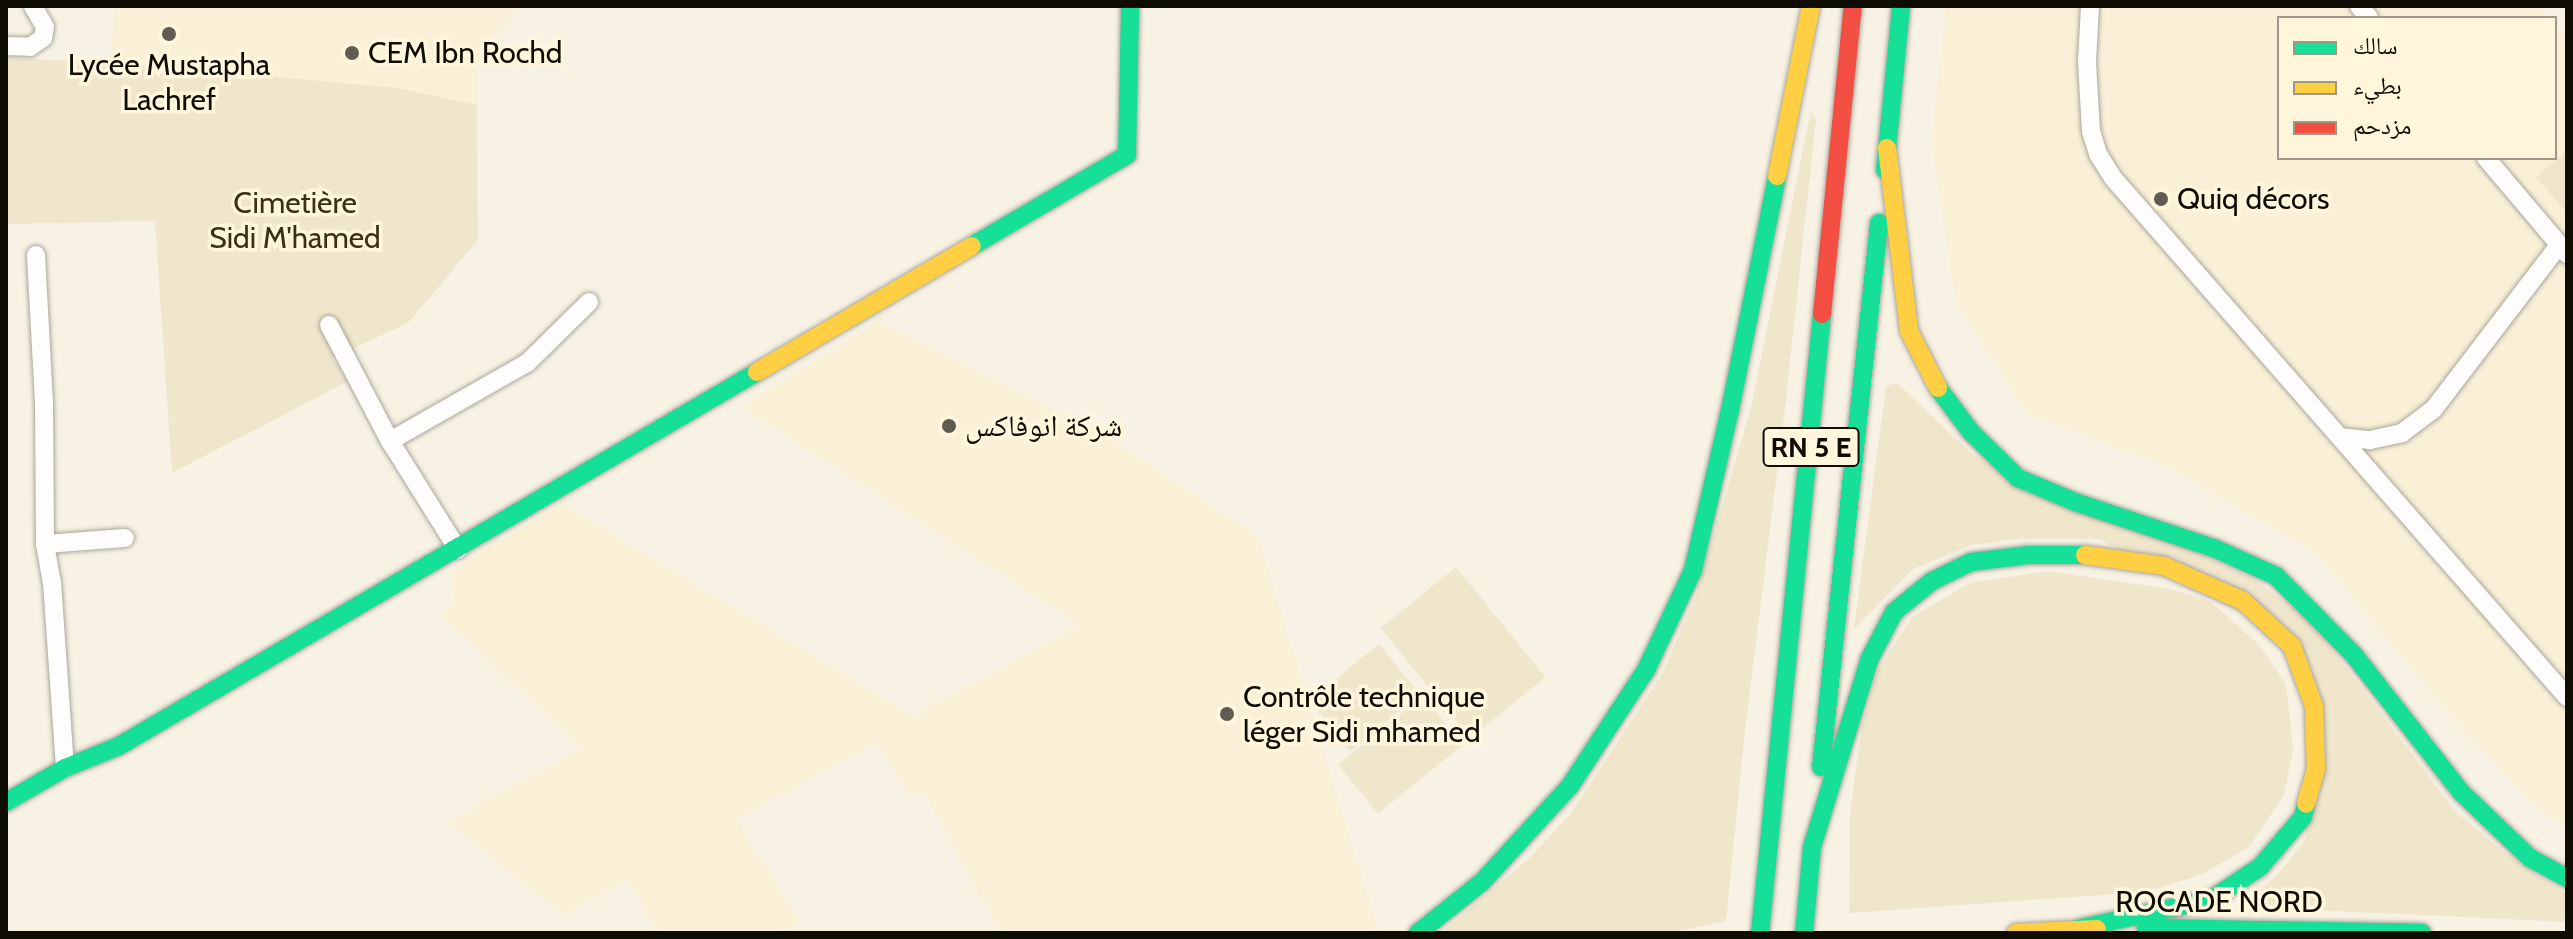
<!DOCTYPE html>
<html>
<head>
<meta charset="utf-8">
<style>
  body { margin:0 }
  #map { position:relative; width:2573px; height:939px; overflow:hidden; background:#f7f2e4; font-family:Cabin,"Noto Naskh Arabic",sans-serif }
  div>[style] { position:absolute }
  .built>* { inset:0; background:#f9f0d7 }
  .green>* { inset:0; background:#f0e6cc; transform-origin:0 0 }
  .roads { filter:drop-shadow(0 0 2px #aba79c) drop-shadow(0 0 2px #aba79c) }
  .street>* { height:18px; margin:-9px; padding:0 9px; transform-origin:9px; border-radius:9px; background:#fefdfb }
  .fast>* { height:18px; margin:-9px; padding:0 9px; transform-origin:9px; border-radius:9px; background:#16e098 }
  .slow>* { height:18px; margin:-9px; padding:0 9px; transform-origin:9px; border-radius:9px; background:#ffcf43 }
  .jam>* { height:18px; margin:-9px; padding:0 9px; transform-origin:9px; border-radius:9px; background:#f24e42 }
  .dots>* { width:22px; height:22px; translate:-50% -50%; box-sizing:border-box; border:4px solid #fff6dc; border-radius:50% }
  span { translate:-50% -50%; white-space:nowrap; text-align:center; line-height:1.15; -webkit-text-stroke:7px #fff6dc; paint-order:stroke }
  .shield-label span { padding:2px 6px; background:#fff6dc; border:2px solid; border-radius:6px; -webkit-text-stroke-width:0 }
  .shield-label { font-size:28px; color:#0f0c04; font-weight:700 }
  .poi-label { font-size:30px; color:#0f0c04 }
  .left { translate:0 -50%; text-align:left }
  .park-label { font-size:30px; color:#3a3014 }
  .street-label { font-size:30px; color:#0f0c04 }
  .frame { position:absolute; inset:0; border:8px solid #0f0c04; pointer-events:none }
  .legend { position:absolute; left:2277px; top:16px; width:280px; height:144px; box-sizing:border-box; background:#fff6dc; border:2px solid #9f9886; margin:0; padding:10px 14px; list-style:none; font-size:24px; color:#0f0c04 }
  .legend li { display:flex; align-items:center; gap:16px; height:40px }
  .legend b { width:40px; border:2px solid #9f9886 }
</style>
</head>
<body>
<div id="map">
  <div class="built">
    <div style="clip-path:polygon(115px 6px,520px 6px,508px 24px,484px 46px,478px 61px,477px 105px,397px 88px,110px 62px)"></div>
    <div style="clip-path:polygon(1946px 6px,2537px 6px,2549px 18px,2279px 18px,2279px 158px,2555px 158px,2555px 24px,2567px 37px,2567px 828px,2532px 804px,2451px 717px,2316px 554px,2169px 468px,2027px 414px,1956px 303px,1931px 142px)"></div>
    <div style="clip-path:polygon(878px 321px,1110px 439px,1258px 536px,1379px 933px,1000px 933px,924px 793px,911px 799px,877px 743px,737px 819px,800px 922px,780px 933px,657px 933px,628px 880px,562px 915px,446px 822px,582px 748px,439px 614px,454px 604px,451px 571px,562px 503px,913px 716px,1079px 625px,741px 407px)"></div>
  </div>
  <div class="green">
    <div style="clip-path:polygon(6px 58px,110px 62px,397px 88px,477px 105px,478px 240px,408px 323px,332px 358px,348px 381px,172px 473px,155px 221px,6px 224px)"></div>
    <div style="clip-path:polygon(1811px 110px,1816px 119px,1785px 408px,1745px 730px,1726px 921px,1668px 933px,1441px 933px,1528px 859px,1569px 816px,1662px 674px,1695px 598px,1751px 408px)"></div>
    <div style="clip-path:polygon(2567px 151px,2567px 213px,2536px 177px)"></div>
    <div style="clip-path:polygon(1897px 383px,1972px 454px,2249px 576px,2295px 609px,2333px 650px,2456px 812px,2513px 859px,2567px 894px,2567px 922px,2249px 907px,2257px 892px,2278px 874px,2306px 839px,2302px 646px,2099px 539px,2019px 539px,1971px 545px,1913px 569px,1854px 629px,1886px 386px)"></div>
    <div style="left:1456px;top:567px;width:142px;height:97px;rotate:51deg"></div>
    <div style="clip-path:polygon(2048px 571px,2170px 589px,2210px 601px,2259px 645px,2286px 684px,2293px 750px,2284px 795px,2249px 847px,2201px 875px,2144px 892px,1849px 913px,1850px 814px,1862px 725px,1877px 672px,1912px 617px,1970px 583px)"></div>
    <div style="left:1379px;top:644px;width:65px;height:90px;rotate:51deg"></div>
    <div style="left:1423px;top:696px;width:63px;height:109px;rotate:51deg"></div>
  </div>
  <div class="roads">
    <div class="street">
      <div style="left:2090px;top:6px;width:56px;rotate:93.1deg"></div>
      <div style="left:2087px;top:62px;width:69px;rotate:86.7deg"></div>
      <div style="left:2091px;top:131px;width:24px;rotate:73deg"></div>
      <div style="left:2098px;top:154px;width:28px;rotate:58deg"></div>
      <div style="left:2113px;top:178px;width:690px;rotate:48.82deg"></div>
      <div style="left:2359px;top:6px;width:16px;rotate:50deg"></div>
      <div style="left:6px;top:46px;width:24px;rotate:2deg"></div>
      <div style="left:30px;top:47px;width:16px;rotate:-35deg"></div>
      <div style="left:43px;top:38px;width:11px;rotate:-80deg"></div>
      <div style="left:45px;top:27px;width:24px;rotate:-120deg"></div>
      <div style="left:2486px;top:158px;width:126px;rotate:49.8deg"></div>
      <div style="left:36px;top:255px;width:147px;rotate:86.9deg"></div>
      <div style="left:44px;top:402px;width:142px;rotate:89.6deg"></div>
      <div style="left:45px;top:544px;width:39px;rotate:80deg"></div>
      <div style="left:52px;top:582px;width:186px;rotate:86deg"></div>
      <div style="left:329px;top:325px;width:131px;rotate:62.3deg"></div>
      <div style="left:390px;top:441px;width:128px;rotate:58deg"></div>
      <div style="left:2340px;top:437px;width:30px;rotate:6deg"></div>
      <div style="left:2370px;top:440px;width:33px;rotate:-12deg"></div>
      <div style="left:2402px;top:433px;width:39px;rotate:-37deg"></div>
      <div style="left:2433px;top:410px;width:208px;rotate:-52.6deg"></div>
      <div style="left:390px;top:441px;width:158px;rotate:-29.7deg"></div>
      <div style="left:527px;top:363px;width:87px;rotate:-44.5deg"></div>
      <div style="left:45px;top:544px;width:80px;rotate:-4.3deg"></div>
    </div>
    <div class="fast">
      <div style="left:1885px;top:170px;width:165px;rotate:-84.4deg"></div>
      <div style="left:972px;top:246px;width:180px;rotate:-30.4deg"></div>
      <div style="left:1127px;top:155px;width:149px;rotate:-88.8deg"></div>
      <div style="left:1938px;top:388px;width:55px;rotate:53.1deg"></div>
      <div style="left:1971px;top:432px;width:66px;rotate:44.4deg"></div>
      <div style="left:2018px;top:478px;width:62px;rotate:22.8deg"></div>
      <div style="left:2075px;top:502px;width:149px;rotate:18.4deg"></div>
      <div style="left:2216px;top:549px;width:66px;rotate:24.2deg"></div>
      <div style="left:2276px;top:576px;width:111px;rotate:45.4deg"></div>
      <div style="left:2354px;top:655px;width:175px;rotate:52deg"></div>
      <div style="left:2462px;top:793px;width:94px;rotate:43.7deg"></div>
      <div style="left:2530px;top:858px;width:42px;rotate:28.4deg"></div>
      <div style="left:1821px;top:767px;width:547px;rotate:-83.91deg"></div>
      <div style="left:6px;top:802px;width:68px;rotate:-30deg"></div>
      <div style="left:65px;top:768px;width:58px;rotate:-22.2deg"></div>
      <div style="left:119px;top:746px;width:740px;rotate:-30.38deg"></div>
      <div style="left:2146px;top:928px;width:276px;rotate:1deg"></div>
      <div style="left:2077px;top:929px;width:138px;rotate:-12.5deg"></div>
      <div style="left:2212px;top:899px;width:58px;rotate:-33.7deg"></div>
      <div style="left:2260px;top:867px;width:66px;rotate:-49.3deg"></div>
      <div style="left:2303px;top:817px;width:13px;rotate:-77deg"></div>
      <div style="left:1418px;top:933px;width:82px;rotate:-38.6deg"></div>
      <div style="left:1482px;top:882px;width:130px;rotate:-47.5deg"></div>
      <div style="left:1570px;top:786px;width:139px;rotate:-56.8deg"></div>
      <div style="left:1646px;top:670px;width:110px;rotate:-64.8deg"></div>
      <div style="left:1693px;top:570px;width:164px;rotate:-77deg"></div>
      <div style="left:1730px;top:410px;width:239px;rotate:-78.6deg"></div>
      <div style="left:1760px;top:933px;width:622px;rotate:-84.28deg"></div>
      <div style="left:1804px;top:933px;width:86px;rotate:-84.7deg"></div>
      <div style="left:1812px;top:847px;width:195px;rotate:-73deg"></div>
      <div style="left:1869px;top:660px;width:54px;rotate:-62.5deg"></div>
      <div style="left:1894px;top:612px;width:49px;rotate:-39.2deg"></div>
      <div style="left:1932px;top:581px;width:43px;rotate:-26deg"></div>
      <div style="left:1971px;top:562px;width:58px;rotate:-6.9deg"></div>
      <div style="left:2029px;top:555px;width:56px"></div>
    </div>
    <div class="slow">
      <div style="left:1887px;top:148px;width:184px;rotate:83.1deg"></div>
      <div style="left:1909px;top:331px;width:64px;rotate:63deg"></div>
      <div style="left:1777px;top:176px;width:173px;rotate:-78.7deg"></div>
      <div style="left:757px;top:372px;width:249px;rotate:-30.4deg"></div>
      <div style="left:2085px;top:555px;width:80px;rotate:7.9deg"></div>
      <div style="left:2164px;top:566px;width:86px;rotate:23.9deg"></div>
      <div style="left:2243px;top:601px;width:67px;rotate:42.6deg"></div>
      <div style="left:2292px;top:646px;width:64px;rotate:69.9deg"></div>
      <div style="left:2314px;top:706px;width:63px;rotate:88.2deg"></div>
      <div style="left:2316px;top:769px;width:36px;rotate:106deg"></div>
      <div style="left:2016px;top:933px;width:81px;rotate:-2.8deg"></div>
    </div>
    <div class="jam">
      <div style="left:1822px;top:314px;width:310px;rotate:-84.3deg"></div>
    </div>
  </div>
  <div class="dots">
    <div style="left:169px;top:34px;background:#605c52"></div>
    <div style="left:352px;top:53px;background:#605c52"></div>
    <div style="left:2161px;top:199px;background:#605c52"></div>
    <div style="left:949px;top:426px;background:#605c52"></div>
    <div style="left:1227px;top:714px;background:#605c52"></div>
  </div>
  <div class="shield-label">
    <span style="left:1811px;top:447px">RN 5 E</span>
  </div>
  <div class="poi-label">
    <span class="left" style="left:368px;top:53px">CEM Ibn Rochd</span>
    <span style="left:169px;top:82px">Lycée Mustapha<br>Lachref</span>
    <span class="left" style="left:2177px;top:199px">Quiq décors</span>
    <span class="left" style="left:965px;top:426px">شركة انوفاكس</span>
    <span class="left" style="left:1243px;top:714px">Contrôle technique<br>léger Sidi mhamed</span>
  </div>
  <div class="park-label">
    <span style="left:295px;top:220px">Cimetière<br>Sidi M'hamed</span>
  </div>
  <div class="street-label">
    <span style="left:2219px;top:902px">ROCADE NORD</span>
  </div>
  <div class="frame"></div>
  <ul class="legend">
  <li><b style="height:10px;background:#16e098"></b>سالك</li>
  <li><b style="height:10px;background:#ffcf43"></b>بطيء</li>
  <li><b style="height:10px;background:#f24e42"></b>مزدحم</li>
  </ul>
</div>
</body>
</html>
